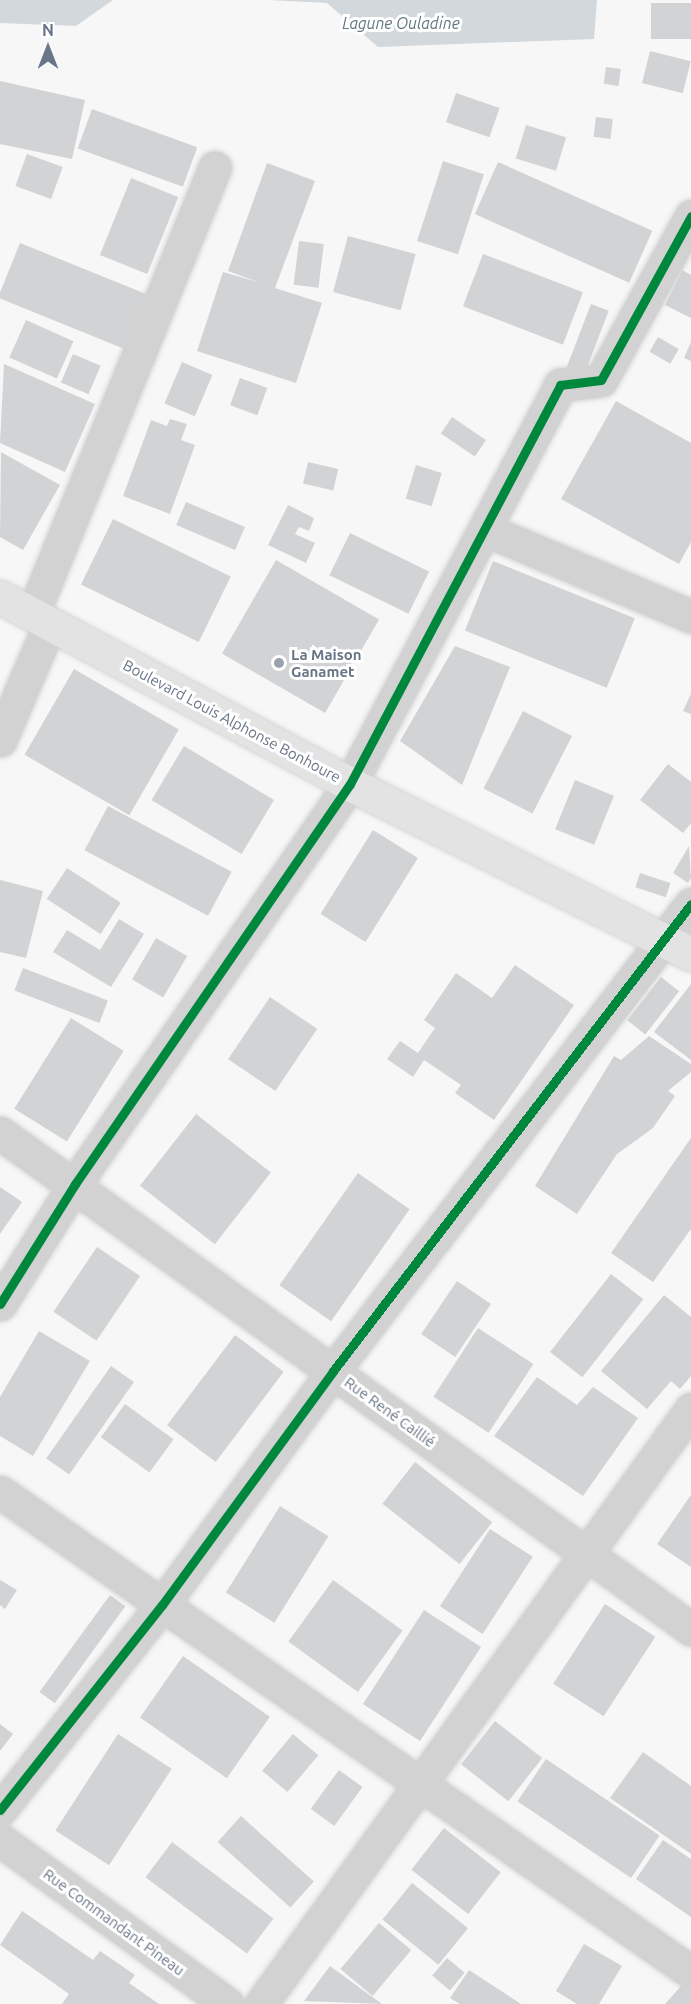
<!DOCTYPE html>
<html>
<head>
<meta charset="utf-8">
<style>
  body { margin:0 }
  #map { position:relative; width:691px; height:2004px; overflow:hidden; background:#f7f7f7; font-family:Ubuntu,sans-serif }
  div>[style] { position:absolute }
  .water>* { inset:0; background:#d3d8dc }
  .building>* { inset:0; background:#d2d3d4; transform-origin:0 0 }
  .roads { filter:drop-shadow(0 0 2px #d3d4d6) drop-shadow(0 0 2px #d3d4d6) }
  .street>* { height:33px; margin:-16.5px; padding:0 16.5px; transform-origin:16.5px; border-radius:16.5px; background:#d2d2d3 }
  .secondary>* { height:33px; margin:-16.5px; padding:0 16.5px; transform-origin:16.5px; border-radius:16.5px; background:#e3e3e4 }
  .cycleway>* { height:9px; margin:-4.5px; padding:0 4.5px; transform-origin:4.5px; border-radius:4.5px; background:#00873e }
  .dots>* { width:16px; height:16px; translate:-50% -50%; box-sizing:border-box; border:3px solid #fff; border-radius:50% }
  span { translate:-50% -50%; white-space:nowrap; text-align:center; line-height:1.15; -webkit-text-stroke:6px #fff; paint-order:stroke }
  .poi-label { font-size:15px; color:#677587; font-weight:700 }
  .left { translate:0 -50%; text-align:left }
  .street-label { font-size:15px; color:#677587 }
  .water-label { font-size:16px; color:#637783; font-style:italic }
  .north { position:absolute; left:18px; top:18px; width:60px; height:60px; -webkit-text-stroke:4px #fff; paint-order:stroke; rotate:0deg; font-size:16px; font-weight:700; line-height:24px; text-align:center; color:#677587 }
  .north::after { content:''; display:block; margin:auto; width:21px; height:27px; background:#677587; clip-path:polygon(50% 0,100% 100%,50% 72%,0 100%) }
</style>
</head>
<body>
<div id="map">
  <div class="water">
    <div style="clip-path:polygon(0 0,113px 0,76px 26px,0 23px)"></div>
    <div style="clip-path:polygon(269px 0,597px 0,594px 39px,378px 47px,327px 3px)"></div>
  </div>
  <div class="building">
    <div style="left:651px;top:3px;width:40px;height:36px"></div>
    <div style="left:650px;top:51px;width:42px;height:33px;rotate:14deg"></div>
    <div style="left:606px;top:67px;width:15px;height:17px;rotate:8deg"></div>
    <div style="clip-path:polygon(0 81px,85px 100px,72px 159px,0 144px)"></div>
    <div style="left:456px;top:93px;width:46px;height:31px;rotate:19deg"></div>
    <div style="left:92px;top:109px;width:112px;height:42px;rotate:20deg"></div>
    <div style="left:596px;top:117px;width:17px;height:20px;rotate:7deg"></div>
    <div style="left:526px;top:125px;width:42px;height:35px;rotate:17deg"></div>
    <div style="left:27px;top:154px;width:38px;height:34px;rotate:20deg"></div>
    <div style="left:443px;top:161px;width:43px;height:84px;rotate:18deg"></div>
    <div style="left:498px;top:162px;width:169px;height:57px;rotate:24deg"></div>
    <div style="clip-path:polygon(267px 163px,315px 181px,275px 288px,322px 303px,296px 383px,197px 351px,223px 272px,258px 282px,228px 271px)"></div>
    <div style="left:131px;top:178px;width:51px;height:83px;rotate:22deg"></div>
    <div style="left:348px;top:236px;width:70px;height:58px;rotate:15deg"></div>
    <div style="left:299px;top:241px;width:25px;height:44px;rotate:7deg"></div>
    <div style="left:20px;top:243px;width:140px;height:59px;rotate:22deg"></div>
    <div style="left:483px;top:254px;width:107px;height:56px;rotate:21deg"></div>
    <div style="clip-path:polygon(682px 270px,691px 275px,691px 318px,665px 305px)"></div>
    <div style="left:591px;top:304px;width:19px;height:72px;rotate:21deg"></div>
    <div style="left:26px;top:320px;width:52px;height:41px;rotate:24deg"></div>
    <div style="left:658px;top:337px;width:24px;height:17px;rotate:30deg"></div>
    <div style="clip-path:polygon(691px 342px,691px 361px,684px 358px)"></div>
    <div style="left:73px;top:354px;width:30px;height:31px;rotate:23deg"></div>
    <div style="left:182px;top:362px;width:33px;height:45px;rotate:23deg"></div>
    <div style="clip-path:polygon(4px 364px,95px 404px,65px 472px,0 443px)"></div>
    <div style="left:240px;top:378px;width:29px;height:29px;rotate:20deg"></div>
    <div style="clip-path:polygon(616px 401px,691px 443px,691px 542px,679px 564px,561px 499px)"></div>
    <div style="left:452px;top:417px;width:41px;height:20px;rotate:34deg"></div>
    <div style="clip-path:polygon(170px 419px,187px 424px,181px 440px,195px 445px,170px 514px,123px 496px,151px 420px,167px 426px)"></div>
    <div style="clip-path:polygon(1px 452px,60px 485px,23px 550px,0 537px)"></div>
    <div style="left:308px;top:462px;width:31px;height:22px;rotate:13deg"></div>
    <div style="left:416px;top:465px;width:27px;height:35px;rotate:17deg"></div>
    <div style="left:186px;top:502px;width:64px;height:25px;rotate:23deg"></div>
    <div style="clip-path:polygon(288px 505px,314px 518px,309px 531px,299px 527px,295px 534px,315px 543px,306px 563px,268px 545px)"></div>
    <div style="left:113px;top:519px;width:131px;height:73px;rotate:26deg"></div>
    <div style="left:350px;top:533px;width:88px;height:47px;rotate:26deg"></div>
    <div style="left:276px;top:560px;width:119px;height:108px;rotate:30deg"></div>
    <div style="left:493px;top:561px;width:153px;height:75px;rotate:22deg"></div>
    <div style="clip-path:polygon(455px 646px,510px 667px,462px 785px,400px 741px)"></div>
    <div style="left:74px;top:669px;width:121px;height:99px;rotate:30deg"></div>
    <div style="clip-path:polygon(691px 694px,691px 714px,683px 711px)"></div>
    <div style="left:523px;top:711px;width:55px;height:87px;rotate:27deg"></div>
    <div style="left:184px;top:746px;width:105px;height:63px;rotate:31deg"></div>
    <div style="clip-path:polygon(668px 764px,691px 782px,691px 823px,683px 833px,640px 800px)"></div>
    <div style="left:575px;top:780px;width:42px;height:53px;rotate:22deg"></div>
    <div style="left:108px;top:806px;width:140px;height:50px;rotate:28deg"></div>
    <div style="left:373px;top:830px;width:53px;height:99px;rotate:32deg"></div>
    <div style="clip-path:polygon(689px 846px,691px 878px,688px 883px,673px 873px)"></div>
    <div style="left:67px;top:868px;width:64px;height:37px;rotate:33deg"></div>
    <div style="left:640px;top:873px;width:32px;height:15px;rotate:18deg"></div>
    <div style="clip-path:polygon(0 880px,43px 891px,26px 958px,0 952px)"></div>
    <div style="clip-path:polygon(119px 919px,144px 934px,111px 987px,53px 952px,67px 930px,100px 950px)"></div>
    <div style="left:156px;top:938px;width:36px;height:48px;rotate:30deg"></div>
    <div style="clip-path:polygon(515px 965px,574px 1005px,494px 1120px,455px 1093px,461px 1085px,424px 1060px,413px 1077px,387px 1059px,400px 1041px,418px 1053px,435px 1028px,424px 1020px,456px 973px,492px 998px)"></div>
    <div style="left:23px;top:968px;width:91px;height:24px;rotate:21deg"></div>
    <div style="left:661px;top:977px;width:23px;height:55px;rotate:38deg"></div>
    <div style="clip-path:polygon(691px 984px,691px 1060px,654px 1032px)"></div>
    <div style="left:270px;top:997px;width:57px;height:75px;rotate:34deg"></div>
    <div style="left:71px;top:1018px;width:62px;height:107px;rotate:32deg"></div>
    <div style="clip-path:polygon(649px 1036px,691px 1064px,691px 1072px,668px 1091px,675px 1096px,653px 1128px,617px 1154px,577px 1214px,535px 1186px,614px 1056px,621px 1060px)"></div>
    <div style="left:196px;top:1114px;width:95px;height:91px;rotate:38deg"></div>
    <div style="clip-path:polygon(691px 1138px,691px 1229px,653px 1282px,611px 1253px)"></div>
    <div style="left:358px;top:1173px;width:63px;height:137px;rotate:35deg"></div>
    <div style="clip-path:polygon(0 1187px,22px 1202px,0 1234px)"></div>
    <div style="left:97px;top:1247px;width:52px;height:78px;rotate:34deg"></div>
    <div style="left:611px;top:1274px;width:41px;height:99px;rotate:38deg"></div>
    <div style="left:457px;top:1281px;width:41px;height:64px;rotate:34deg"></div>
    <div style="clip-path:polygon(664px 1295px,691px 1317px,691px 1376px,680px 1389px,671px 1381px,647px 1409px,601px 1371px)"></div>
    <div style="left:478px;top:1328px;width:66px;height:82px;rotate:33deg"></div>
    <div style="clip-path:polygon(39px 1331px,90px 1361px,33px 1456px,0 1436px,0 1397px)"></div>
    <div style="left:235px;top:1335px;width:61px;height:113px;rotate:37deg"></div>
    <div style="left:111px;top:1366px;width:28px;height:113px;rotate:35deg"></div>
    <div style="clip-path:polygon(537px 1377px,577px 1405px,593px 1387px,638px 1418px,583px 1496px,494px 1436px)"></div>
    <div style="left:125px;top:1404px;width:60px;height:41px;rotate:36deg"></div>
    <div style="left:415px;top:1462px;width:98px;height:53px;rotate:38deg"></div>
    <div style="clip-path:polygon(691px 1495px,691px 1567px,657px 1544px)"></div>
    <div style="left:280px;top:1506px;width:57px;height:102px;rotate:32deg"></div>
    <div style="left:490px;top:1529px;width:51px;height:92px;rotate:33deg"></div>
    <div style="clip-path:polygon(0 1580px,17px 1590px,5px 1609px,0 1605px)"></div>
    <div style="left:333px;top:1580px;width:86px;height:76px;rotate:36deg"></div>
    <div style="left:110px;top:1595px;width:19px;height:120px;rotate:36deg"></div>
    <div style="left:605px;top:1604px;width:60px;height:95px;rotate:33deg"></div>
    <div style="left:424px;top:1610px;width:68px;height:112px;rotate:33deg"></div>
    <div style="left:183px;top:1656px;width:106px;height:75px;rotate:35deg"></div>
    <div style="left:495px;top:1721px;width:60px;height:55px;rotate:38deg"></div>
    <div style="clip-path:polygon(0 1724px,13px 1734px,0 1751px)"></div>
    <div style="left:118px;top:1734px;width:64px;height:115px;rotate:33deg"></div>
    <div style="left:293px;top:1734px;width:33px;height:48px;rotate:40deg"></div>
    <div style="clip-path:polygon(643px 1752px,691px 1786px,691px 1854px,610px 1798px)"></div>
    <div style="left:546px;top:1759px;width:137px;height:51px;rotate:34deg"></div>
    <div style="left:339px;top:1770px;width:29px;height:48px;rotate:36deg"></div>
    <div style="left:241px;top:1816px;width:98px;height:35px;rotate:42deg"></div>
    <div style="left:444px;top:1828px;width:72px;height:53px;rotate:38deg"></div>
    <div style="clip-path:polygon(663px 1840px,691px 1859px,691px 1917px,636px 1879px)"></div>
    <div style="left:172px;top:1842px;width:127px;height:44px;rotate:37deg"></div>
    <div style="left:412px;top:1883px;width:72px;height:47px;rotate:39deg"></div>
    <div style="clip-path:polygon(22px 1911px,93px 1960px,100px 1951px,135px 1975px,129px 1983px,159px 2004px,62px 2004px,69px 1994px,0 1945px)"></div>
    <div style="left:379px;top:1923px;width:42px;height:60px;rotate:40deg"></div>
    <div style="clip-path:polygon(584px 1944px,622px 1966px,599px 2004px,577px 2004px,556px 1991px)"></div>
    <div style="left:447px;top:1958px;width:23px;height:23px;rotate:40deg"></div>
    <div style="clip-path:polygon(330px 1966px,382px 2004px,304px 2001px)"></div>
    <div style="clip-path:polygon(469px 1970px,521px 2004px,460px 2004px,450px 1998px)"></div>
    <div style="clip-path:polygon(691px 1975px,691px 2004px,665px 2004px)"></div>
  </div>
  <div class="roads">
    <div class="street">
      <div style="left:486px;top:530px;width:222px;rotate:22.8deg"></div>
      <div style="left:33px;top:613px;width:481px;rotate:-67.8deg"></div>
      <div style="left:0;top:740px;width:126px;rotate:-66.7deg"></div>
      <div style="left:0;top:1133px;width:851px;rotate:35.67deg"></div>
      <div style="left:0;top:1304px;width:142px;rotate:-58deg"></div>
      <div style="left:75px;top:1184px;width:485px;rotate:-55.5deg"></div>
      <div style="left:350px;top:784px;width:451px;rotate:-62.2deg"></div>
      <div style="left:560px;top:385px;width:41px;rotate:-7deg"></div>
      <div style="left:601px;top:380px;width:187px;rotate:-61.2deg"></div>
      <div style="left:0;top:1492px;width:841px;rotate:34.79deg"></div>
      <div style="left:0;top:1810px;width:261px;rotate:-51.7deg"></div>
      <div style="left:162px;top:1605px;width:290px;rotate:-53.8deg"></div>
      <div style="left:333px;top:1371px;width:588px;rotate:-52.53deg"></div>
      <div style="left:0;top:1840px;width:280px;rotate:35.8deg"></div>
      <div style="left:261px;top:2004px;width:734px;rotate:-54.14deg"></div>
    </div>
    <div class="secondary">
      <div style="left:0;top:597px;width:397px;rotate:28.1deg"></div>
      <div style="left:350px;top:784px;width:381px;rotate:26.5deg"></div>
    </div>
  </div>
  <div class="cycleway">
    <div style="left:0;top:1304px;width:142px;rotate:-58deg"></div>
    <div style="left:75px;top:1184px;width:485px;rotate:-55.5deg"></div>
    <div style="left:350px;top:784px;width:451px;rotate:-62.2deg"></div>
    <div style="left:560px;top:385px;width:41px;rotate:-7deg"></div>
    <div style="left:601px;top:380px;width:187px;rotate:-61.2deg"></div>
    <div style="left:0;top:1810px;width:261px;rotate:-51.7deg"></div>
    <div style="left:162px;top:1605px;width:290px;rotate:-53.8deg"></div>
    <div style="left:333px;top:1371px;width:588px;rotate:-52.53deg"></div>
  </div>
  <div class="dots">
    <div style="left:279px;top:663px;background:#99a2ae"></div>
  </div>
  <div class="poi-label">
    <span class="left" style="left:291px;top:663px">La Maison<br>Ganamet</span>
  </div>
  <div class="street-label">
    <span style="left:232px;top:721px;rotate:28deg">Boulevard Louis Alphonse Bonhoure</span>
    <span style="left:390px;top:1412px;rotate:36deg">Rue René Caillié</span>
    <span style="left:114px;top:1922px;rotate:36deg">Rue Commandant Pineau</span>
  </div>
  <div class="water-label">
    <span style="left:401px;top:23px">Lagune Ouladine</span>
  </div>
  <div class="north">N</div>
</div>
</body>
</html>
